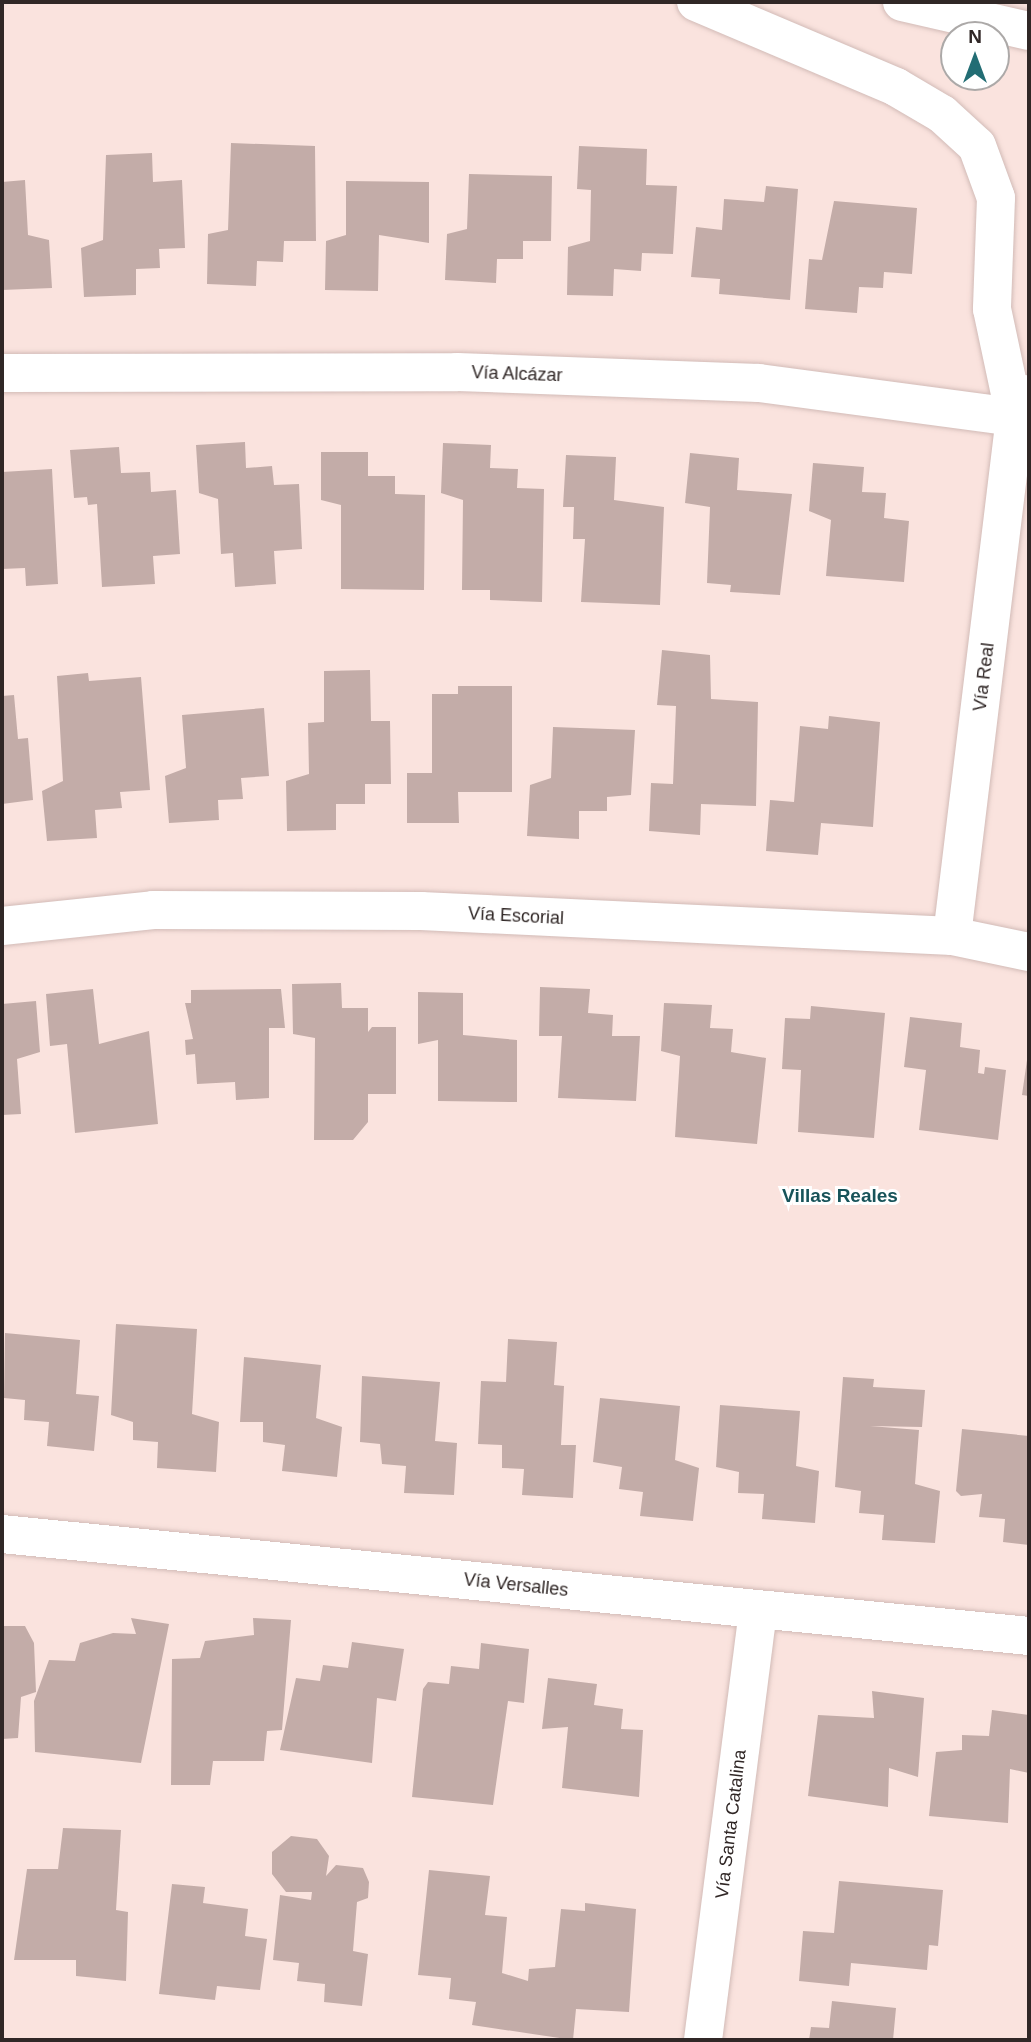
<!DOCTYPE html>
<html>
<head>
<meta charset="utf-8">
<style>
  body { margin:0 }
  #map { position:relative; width:1031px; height:2042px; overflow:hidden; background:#fae3de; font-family:Arial,sans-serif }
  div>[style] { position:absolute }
  .building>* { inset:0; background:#c3aca8 }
  .roads { filter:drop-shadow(0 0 2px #d2bbb7) drop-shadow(0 0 2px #d2bbb7) }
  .minor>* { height:38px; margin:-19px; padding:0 19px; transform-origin:19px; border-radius:19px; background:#fff }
  .secondary>* { height:38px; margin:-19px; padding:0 19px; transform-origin:19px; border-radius:19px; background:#fff }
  span { translate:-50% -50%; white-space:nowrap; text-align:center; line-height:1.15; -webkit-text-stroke:6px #fff; paint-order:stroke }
  .street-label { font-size:18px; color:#302726 }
  .neighbourhood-label { font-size:19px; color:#175359; font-weight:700 }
  .frame { position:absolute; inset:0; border:4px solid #302726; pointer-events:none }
  .north { position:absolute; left:940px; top:21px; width:70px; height:70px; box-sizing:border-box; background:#fff; border:2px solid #aca9a8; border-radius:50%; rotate:0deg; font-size:19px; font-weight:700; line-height:28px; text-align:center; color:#302726 }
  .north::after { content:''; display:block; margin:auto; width:24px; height:32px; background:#226d74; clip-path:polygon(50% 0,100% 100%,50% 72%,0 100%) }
</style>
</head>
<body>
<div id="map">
  <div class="building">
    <div style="clip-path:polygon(231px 143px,315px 146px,316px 241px,284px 241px,283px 262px,257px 261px,256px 286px,207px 284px,208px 234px,228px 230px)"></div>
    <div style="clip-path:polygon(579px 146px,647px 149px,646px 185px,677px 186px,673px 254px,642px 253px,641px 271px,614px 269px,613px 296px,567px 295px,568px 247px,590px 241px,591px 190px,577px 189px)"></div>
    <div style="clip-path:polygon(152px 153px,153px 182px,182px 180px,185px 248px,159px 249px,160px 268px,136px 269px,136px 295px,84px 297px,81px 248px,103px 240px,106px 155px)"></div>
    <div style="clip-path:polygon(469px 174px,552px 176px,551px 241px,523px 241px,523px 259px,497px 259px,496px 283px,445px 280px,447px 234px,467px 229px)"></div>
    <div style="clip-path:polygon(25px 180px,28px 235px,49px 240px,52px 288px,2px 290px,2px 182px)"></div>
    <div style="clip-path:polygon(346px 181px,429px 182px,429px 243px,379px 235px,378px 291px,325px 290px,326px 241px,346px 235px)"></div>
    <div style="clip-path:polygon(766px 186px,798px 189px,790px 300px,719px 294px,720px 279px,691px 277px,696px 227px,722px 230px,724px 199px,764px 202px)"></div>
    <div style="clip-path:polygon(834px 201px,917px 208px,912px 274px,884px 272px,883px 288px,859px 287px,857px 313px,805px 309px,809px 259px,822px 260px)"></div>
    <div style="clip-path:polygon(245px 442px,246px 468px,272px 466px,274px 485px,299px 484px,302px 549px,274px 551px,276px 584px,235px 587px,233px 553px,221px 554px,218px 499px,199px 493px,196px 445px)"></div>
    <div style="clip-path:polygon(443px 443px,491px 445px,490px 468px,518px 469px,517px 488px,544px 489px,542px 602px,490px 600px,490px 590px,462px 590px,463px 500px,441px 493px)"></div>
    <div style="clip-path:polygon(119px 447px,121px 473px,150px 472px,151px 492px,176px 490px,180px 554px,153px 556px,155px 584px,102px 587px,97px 504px,88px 505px,87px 497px,74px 498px,70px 450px)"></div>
    <div style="clip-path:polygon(321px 452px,368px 452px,368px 476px,395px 476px,395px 494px,425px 495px,424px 590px,341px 589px,341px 505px,321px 500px)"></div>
    <div style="clip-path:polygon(690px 453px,739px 458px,737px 490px,792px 494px,780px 595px,730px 592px,731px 585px,707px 583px,710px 507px,685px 503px)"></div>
    <div style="clip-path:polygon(566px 455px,616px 457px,614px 500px,664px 507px,660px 605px,581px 602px,585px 539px,573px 539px,574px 507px,563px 507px)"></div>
    <div style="clip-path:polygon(813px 463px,864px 467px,862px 492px,886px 493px,884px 518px,909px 521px,904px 582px,826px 576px,831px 520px,809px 511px)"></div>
    <div style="clip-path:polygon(52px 469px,58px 584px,26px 586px,25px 568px,2px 569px,2px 472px)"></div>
    <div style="clip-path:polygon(662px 650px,710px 655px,711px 699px,758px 702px,756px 806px,701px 804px,700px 835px,649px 831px,651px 783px,673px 784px,676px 706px,657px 705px)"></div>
    <div style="clip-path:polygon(370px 670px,371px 721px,390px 721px,391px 784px,365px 784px,365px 804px,336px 804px,336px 830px,287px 831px,286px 781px,309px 774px,308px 723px,324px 722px,324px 671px)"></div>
    <div style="clip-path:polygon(88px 673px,89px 681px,141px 677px,150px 790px,120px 792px,122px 808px,95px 810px,97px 838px,47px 841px,42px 791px,63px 781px,57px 676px)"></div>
    <div style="clip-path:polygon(458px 686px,512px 686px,512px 792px,458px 792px,459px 823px,407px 823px,407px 773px,432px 773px,432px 694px,458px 694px)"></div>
    <div style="clip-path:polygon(14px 695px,18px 739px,28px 738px,33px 800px,2px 804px,2px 696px)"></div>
    <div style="clip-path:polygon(264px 708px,269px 776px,241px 778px,243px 799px,218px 800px,219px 820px,169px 823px,165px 776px,186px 768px,182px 715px)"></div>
    <div style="clip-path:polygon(829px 716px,880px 722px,873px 827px,821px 823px,818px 855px,766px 851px,770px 800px,794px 802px,800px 726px,828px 729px)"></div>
    <div style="clip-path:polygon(553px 727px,635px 730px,631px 795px,607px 797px,607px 811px,579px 811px,579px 839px,527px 836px,530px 785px,551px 778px)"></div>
    <div style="clip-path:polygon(341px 983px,342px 1008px,368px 1008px,368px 1032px,372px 1027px,396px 1027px,396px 1094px,368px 1094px,368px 1122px,353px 1140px,314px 1140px,315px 1038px,293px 1034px,292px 984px)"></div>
    <div style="clip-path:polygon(540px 987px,590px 989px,588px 1013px,613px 1015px,612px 1036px,640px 1036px,636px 1101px,558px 1098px,562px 1036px,539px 1036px)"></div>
    <div style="clip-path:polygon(93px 989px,99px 1044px,149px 1031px,158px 1124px,75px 1133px,67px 1044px,50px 1046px,46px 994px)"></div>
    <div style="clip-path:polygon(281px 989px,285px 1028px,269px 1028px,269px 1098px,236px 1100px,235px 1082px,197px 1084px,195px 1054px,186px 1055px,185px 1040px,193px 1039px,185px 1003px,191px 1003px,191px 990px)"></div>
    <div style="clip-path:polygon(418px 992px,463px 993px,463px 1035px,517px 1040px,517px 1102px,438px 1101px,438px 1040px,418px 1044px)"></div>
    <div style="clip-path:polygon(36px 1001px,40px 1052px,17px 1059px,21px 1114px,2px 1115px,2px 1004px)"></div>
    <div style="clip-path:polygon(664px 1003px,712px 1005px,710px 1028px,733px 1029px,731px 1052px,766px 1058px,757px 1144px,675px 1137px,680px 1056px,661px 1051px)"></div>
    <div style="clip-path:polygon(811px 1006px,885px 1013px,874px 1138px,798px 1132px,801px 1070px,782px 1069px,785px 1018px,810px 1019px)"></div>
    <div style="clip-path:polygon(910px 1017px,962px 1023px,960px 1047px,980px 1050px,978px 1073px,984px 1074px,985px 1067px,1006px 1070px,998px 1140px,919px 1130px,926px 1070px,904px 1067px)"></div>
    <div style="clip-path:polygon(1028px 1053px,1029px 1054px,1029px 1096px,1022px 1095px)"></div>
    <div style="clip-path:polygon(116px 1324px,197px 1329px,192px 1414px,219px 1422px,216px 1472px,157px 1468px,158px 1442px,133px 1440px,133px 1422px,111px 1415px)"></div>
    <div style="clip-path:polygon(5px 1333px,80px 1340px,76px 1394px,99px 1396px,94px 1451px,47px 1446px,49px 1422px,24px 1420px,25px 1400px,4px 1398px)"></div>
    <div style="clip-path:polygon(508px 1339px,557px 1342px,554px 1385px,564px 1386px,561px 1445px,576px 1445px,573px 1498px,522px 1495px,524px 1469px,502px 1468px,502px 1445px,478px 1444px,481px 1381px,506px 1382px)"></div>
    <div style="clip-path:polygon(244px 1357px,321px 1365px,316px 1418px,342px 1427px,337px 1477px,282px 1471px,285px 1445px,263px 1442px,263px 1422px,240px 1422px)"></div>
    <div style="clip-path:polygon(362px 1376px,440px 1382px,435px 1441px,457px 1443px,454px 1495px,404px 1493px,406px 1466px,382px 1464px,380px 1444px,360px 1442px)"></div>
    <div style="clip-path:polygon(843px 1377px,874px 1379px,873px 1387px,925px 1390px,922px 1427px,870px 1426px,919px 1430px,915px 1484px,940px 1491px,935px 1543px,882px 1540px,884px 1515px,859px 1513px,861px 1491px,835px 1487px)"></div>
    <div style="clip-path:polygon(600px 1398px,680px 1406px,675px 1460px,699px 1468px,693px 1521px,640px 1516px,643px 1492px,619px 1489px,622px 1467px,593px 1462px)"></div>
    <div style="clip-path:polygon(720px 1405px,800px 1411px,796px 1466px,819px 1471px,815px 1523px,762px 1519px,764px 1494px,738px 1493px,739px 1472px,716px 1467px)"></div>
    <div style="clip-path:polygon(962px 1429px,1029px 1436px,1029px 1545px,1003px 1542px,1005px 1519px,979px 1517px,982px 1494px,961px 1496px,956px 1491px)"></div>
    <div style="clip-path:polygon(131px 1618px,169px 1624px,141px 1763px,35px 1752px,34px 1701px,49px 1660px,75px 1661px,80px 1643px,113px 1633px,136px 1634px)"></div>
    <div style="clip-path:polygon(253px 1618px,291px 1620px,282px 1730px,267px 1731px,264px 1761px,213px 1761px,210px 1785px,171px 1785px,172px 1659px,200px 1658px,205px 1641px,254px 1635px)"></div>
    <div style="clip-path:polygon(2px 1626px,25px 1626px,34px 1643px,36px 1692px,21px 1697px,18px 1738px,2px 1739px)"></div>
    <div style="clip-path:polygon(352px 1642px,404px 1649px,396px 1701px,377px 1698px,372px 1763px,280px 1750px,296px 1678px,320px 1681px,323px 1665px,348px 1668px)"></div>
    <div style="clip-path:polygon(481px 1643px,529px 1649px,524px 1703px,508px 1701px,493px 1805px,412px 1797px,423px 1689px,428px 1682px,449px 1684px,451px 1666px,479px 1669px)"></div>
    <div style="clip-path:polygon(548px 1678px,597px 1684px,594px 1705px,623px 1709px,621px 1729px,643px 1730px,639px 1797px,562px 1788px,568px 1727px,542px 1729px)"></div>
    <div style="clip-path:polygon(872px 1691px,924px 1698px,918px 1777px,889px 1768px,888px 1807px,808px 1796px,818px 1715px,874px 1718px)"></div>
    <div style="clip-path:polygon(992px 1710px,1029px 1715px,1029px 1773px,1010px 1769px,1008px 1823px,929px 1816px,936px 1752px,962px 1750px,962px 1735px,989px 1736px)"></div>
    <div style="clip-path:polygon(63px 1828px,121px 1830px,116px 1910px,128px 1912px,126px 1981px,76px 1976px,76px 1960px,14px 1960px,27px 1869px,58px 1869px)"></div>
    <div style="clip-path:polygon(291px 1836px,317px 1839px,329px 1856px,326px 1876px,336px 1865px,363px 1868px,369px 1882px,368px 1898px,357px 1902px,353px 1951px,368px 1954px,362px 2006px,324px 2002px,325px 1984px,297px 1981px,299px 1963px,273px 1960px,280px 1895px,311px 1900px,312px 1892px,286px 1892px,272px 1874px,272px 1852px)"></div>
    <div style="clip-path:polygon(429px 1870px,490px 1876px,485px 1915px,507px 1917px,502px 1973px,528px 1981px,529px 1969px,555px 1967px,561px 1909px,585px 1911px,585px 1903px,636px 1909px,629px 2012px,576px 2009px,573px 2040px,472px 2025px,476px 2002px,449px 1999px,451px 1978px,418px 1975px)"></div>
    <div style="clip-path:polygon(839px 1881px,943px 1890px,938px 1946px,929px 1945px,927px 1970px,851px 1963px,849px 1986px,799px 1981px,803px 1931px,834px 1933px)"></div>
    <div style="clip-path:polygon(172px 1884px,205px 1887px,203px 1903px,248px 1909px,245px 1936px,267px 1939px,260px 1990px,217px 1986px,215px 2000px,159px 1994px)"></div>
    <div style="clip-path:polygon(832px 2001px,896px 2008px,893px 2040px,809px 2040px,811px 2027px,829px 2028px)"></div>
  </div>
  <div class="roads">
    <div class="minor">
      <div style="left:696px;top:2px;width:217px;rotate:23deg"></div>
      <div style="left:896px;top:87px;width:53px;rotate:30.4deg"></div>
      <div style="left:942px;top:114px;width:47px;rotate:42.4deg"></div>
      <div style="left:977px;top:146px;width:55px;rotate:69.9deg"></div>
      <div style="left:996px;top:198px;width:111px;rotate:92.1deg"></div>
      <div style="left:992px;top:309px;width:110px;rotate:78deg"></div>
      <div style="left:2px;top:373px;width:455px;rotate:-0.1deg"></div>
      <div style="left:457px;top:372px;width:302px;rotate:2.1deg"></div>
      <div style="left:759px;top:383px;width:272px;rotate:7.6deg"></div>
      <div style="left:2px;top:926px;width:152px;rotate:-6deg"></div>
      <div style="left:153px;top:910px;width:268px;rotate:0.2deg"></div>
      <div style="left:421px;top:911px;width:532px;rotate:2.7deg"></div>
      <div style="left:952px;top:936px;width:79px;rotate:11.7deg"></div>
      <div style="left:952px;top:936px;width:523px;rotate:-83.08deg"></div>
      <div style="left:1015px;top:417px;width:25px;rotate:-67deg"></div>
      <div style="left:2px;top:1534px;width:1032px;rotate:5.67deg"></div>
      <div style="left:703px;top:2040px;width:434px;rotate:-82.7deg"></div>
    </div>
    <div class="secondary">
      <div style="left:902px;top:2px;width:130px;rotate:12.9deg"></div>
    </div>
  </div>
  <div class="street-label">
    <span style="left:517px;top:374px;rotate:2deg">Vía Alcázar</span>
    <span style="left:984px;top:677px;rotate:-83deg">Vía Real</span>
    <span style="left:516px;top:916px;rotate:3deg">Vía Escorial</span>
    <span style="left:516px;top:1585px;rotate:6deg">Vía Versalles</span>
    <span style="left:731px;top:1824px;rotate:-83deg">Vía Santa Catalina</span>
  </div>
  <div class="neighbourhood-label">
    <span style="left:840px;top:1196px">Villas Reales</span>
  </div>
  <div class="frame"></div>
  <div class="north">N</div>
</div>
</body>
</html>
